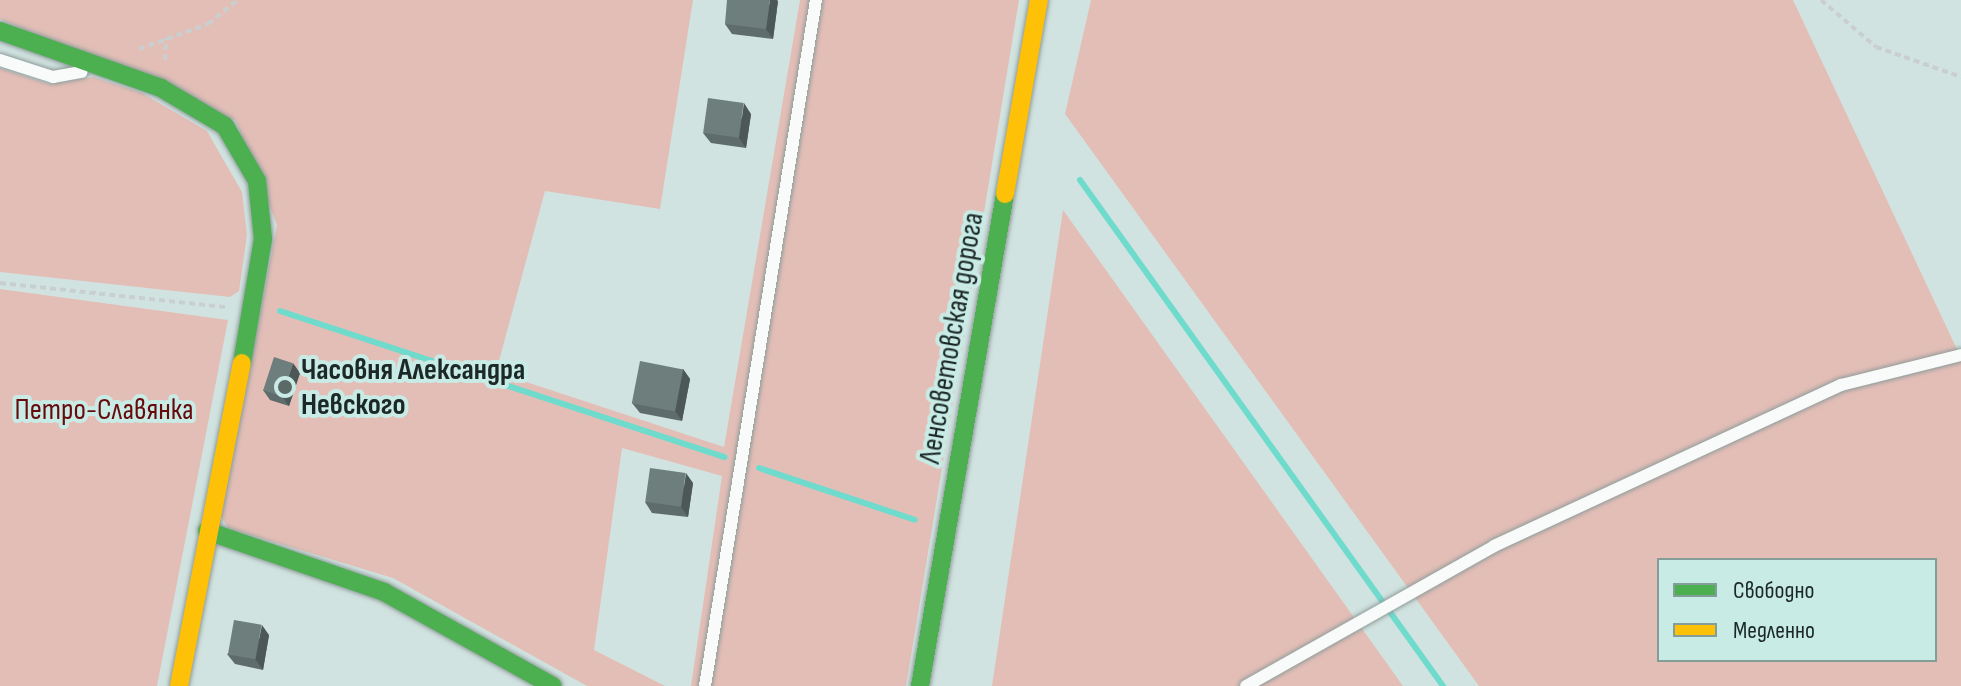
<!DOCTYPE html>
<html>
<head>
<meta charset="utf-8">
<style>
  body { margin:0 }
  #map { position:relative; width:1961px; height:686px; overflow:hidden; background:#d1e3e0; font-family:"Sofia Sans Condensed",sans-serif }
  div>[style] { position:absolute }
  .green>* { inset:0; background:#e3beb7 }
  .stream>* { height:6px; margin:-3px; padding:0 3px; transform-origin:3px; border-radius:3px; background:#6fdbcd }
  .path>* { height:4px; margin-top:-2px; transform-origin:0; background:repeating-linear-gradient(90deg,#c9cfce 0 6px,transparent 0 10px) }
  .roads { filter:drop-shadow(0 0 2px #8e9c9a) drop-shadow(0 0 2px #8e9c9a) }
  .lane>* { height:12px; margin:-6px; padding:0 6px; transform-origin:6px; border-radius:6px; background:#f8fbfa }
  .fast>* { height:18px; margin:-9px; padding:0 9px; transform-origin:9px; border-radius:9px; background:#4caf50 }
  .slow>* { height:18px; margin:-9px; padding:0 9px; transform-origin:9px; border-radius:9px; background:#ffc107 }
  .wall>* { inset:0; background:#5e6c6b }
  .shaded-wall>* { inset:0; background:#4c5857 }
  .building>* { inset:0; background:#6d7e7c; transform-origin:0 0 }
  .dots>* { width:22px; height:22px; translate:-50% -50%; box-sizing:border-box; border:4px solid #c9ebe5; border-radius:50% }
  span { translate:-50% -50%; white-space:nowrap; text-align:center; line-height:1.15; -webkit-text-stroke:8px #c9ebe5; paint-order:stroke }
  .street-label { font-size:30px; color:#1b2826 }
  .poi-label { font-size:30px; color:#1b2826; font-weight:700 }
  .left { translate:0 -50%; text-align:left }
  .park-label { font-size:30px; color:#660a0c }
  .legend { position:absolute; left:1657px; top:558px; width:280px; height:104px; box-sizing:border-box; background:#c9ebe5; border:2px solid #839d99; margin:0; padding:10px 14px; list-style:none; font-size:24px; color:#1b2826 }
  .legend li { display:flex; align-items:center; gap:16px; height:40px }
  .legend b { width:40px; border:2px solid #839d99 }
</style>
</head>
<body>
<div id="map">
  <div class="green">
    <div style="clip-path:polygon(0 0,693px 0,660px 209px,545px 191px,496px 372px,724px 447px,800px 0,1019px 0,906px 686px,691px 686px,722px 476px,622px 448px,594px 650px,665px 686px,587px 686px,393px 578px,228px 528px,221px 516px,277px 225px,236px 121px,0 19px)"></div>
    <div style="clip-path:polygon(evenodd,1091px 0,1793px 0,1961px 358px,1961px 686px,1479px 686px,1065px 114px,1091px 0,1659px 560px,1935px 560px,1935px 660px,1659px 660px,1659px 560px)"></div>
    <div style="clip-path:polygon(0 68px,49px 84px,93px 77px,142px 93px,207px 131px,242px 192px,247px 235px,239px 291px,230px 297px,0 272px)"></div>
    <div style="clip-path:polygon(1063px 210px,1403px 686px,992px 686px)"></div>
    <div style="clip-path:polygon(0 289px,228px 320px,157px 686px,0 686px)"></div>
  </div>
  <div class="stream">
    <div style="left:1080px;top:180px;width:623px;rotate:54.34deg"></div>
    <div style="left:280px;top:311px;width:468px;rotate:18.2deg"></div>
    <div style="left:759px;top:468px;width:164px;rotate:18.4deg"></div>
  </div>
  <div class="path">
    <div style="left:1821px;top:0;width:72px;rotate:40.5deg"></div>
    <div style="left:1876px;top:47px;width:90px;rotate:19.4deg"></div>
    <div style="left:139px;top:49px;width:73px;rotate:-19.9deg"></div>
    <div style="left:208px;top:24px;width:38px;rotate:-39deg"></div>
    <div style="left:165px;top:60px;width:22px;rotate:-87deg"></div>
    <div style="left:0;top:283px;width:227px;rotate:6.1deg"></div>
  </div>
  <div class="roads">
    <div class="lane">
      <div style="left:0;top:60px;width:56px;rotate:17.8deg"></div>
      <div style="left:53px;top:77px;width:29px;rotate:-10deg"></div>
      <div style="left:705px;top:686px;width:695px;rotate:-80.81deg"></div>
      <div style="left:1246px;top:686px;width:285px;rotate:-29.4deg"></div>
      <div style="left:1494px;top:546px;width:383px;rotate:-24.9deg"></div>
      <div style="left:1841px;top:385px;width:124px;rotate:-14deg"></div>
    </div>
    <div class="fast">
      <div style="left:0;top:31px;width:171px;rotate:19.5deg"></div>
      <div style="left:161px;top:88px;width:74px;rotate:30.7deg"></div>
      <div style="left:225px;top:126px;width:64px;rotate:59.8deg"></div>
      <div style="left:257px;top:181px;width:58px;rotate:84.1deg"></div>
      <div style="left:263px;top:239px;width:126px;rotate:99.6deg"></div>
      <div style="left:207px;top:531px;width:187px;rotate:19deg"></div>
      <div style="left:384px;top:592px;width:193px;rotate:29.1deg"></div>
      <div style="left:920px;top:686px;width:499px;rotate:-80.2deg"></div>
    </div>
    <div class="slow">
      <div style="left:1005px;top:194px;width:197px;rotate:-80.1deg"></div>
      <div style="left:179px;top:686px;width:329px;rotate:-79deg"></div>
    </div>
  </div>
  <div class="wall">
    <div style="clip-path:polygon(778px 1px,773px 39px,732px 34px,725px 24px)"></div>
    <div style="clip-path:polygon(751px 114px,746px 148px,711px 143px,703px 133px)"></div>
    <div style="clip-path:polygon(683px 369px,690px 379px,682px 421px,640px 413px,632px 403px)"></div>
    <div style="clip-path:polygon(300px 373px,289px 406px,270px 400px,263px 390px)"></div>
    <div style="clip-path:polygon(693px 483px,688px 517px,652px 513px,645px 502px)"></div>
    <div style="clip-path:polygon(269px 635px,263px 670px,235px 664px,227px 654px)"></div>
  </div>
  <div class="shaded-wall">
    <div style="clip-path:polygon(770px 0,777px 0,778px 1px,773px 39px,766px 29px)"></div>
    <div style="clip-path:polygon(744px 103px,751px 114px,746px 148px,739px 138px)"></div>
    <div style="clip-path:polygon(293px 363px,300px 373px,289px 406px,282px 396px)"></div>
    <div style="clip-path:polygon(683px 369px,690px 379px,682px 421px,675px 411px)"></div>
    <div style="clip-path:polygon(686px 473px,693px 483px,688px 517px,681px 507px)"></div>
    <div style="clip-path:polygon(262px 625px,269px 635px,263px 670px,255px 659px)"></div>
  </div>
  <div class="building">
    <div style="clip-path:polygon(727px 0,770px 0,766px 29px,725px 24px)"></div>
    <div style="left:708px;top:98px;width:36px;height:35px;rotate:8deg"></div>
    <div style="left:274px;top:357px;width:20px;height:35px;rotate:18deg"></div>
    <div style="left:640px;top:361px;width:44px;height:43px;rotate:11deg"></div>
    <div style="left:650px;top:468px;width:36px;height:34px;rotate:8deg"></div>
    <div style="left:234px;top:620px;width:28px;height:35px;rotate:10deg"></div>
  </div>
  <div class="dots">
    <div style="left:285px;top:387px;background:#5b6967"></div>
  </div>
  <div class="street-label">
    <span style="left:952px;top:338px;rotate:-80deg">Ленсоветовская дорога</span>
  </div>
  <div class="poi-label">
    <span class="left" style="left:301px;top:387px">Часовня Александра<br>Невского</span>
  </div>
  <div class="park-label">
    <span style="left:104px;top:410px">Петро-Славянка</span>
  </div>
  <ul class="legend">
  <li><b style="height:10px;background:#4caf50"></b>Свободно</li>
  <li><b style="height:10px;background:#ffc107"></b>Медленно</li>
  </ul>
</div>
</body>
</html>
